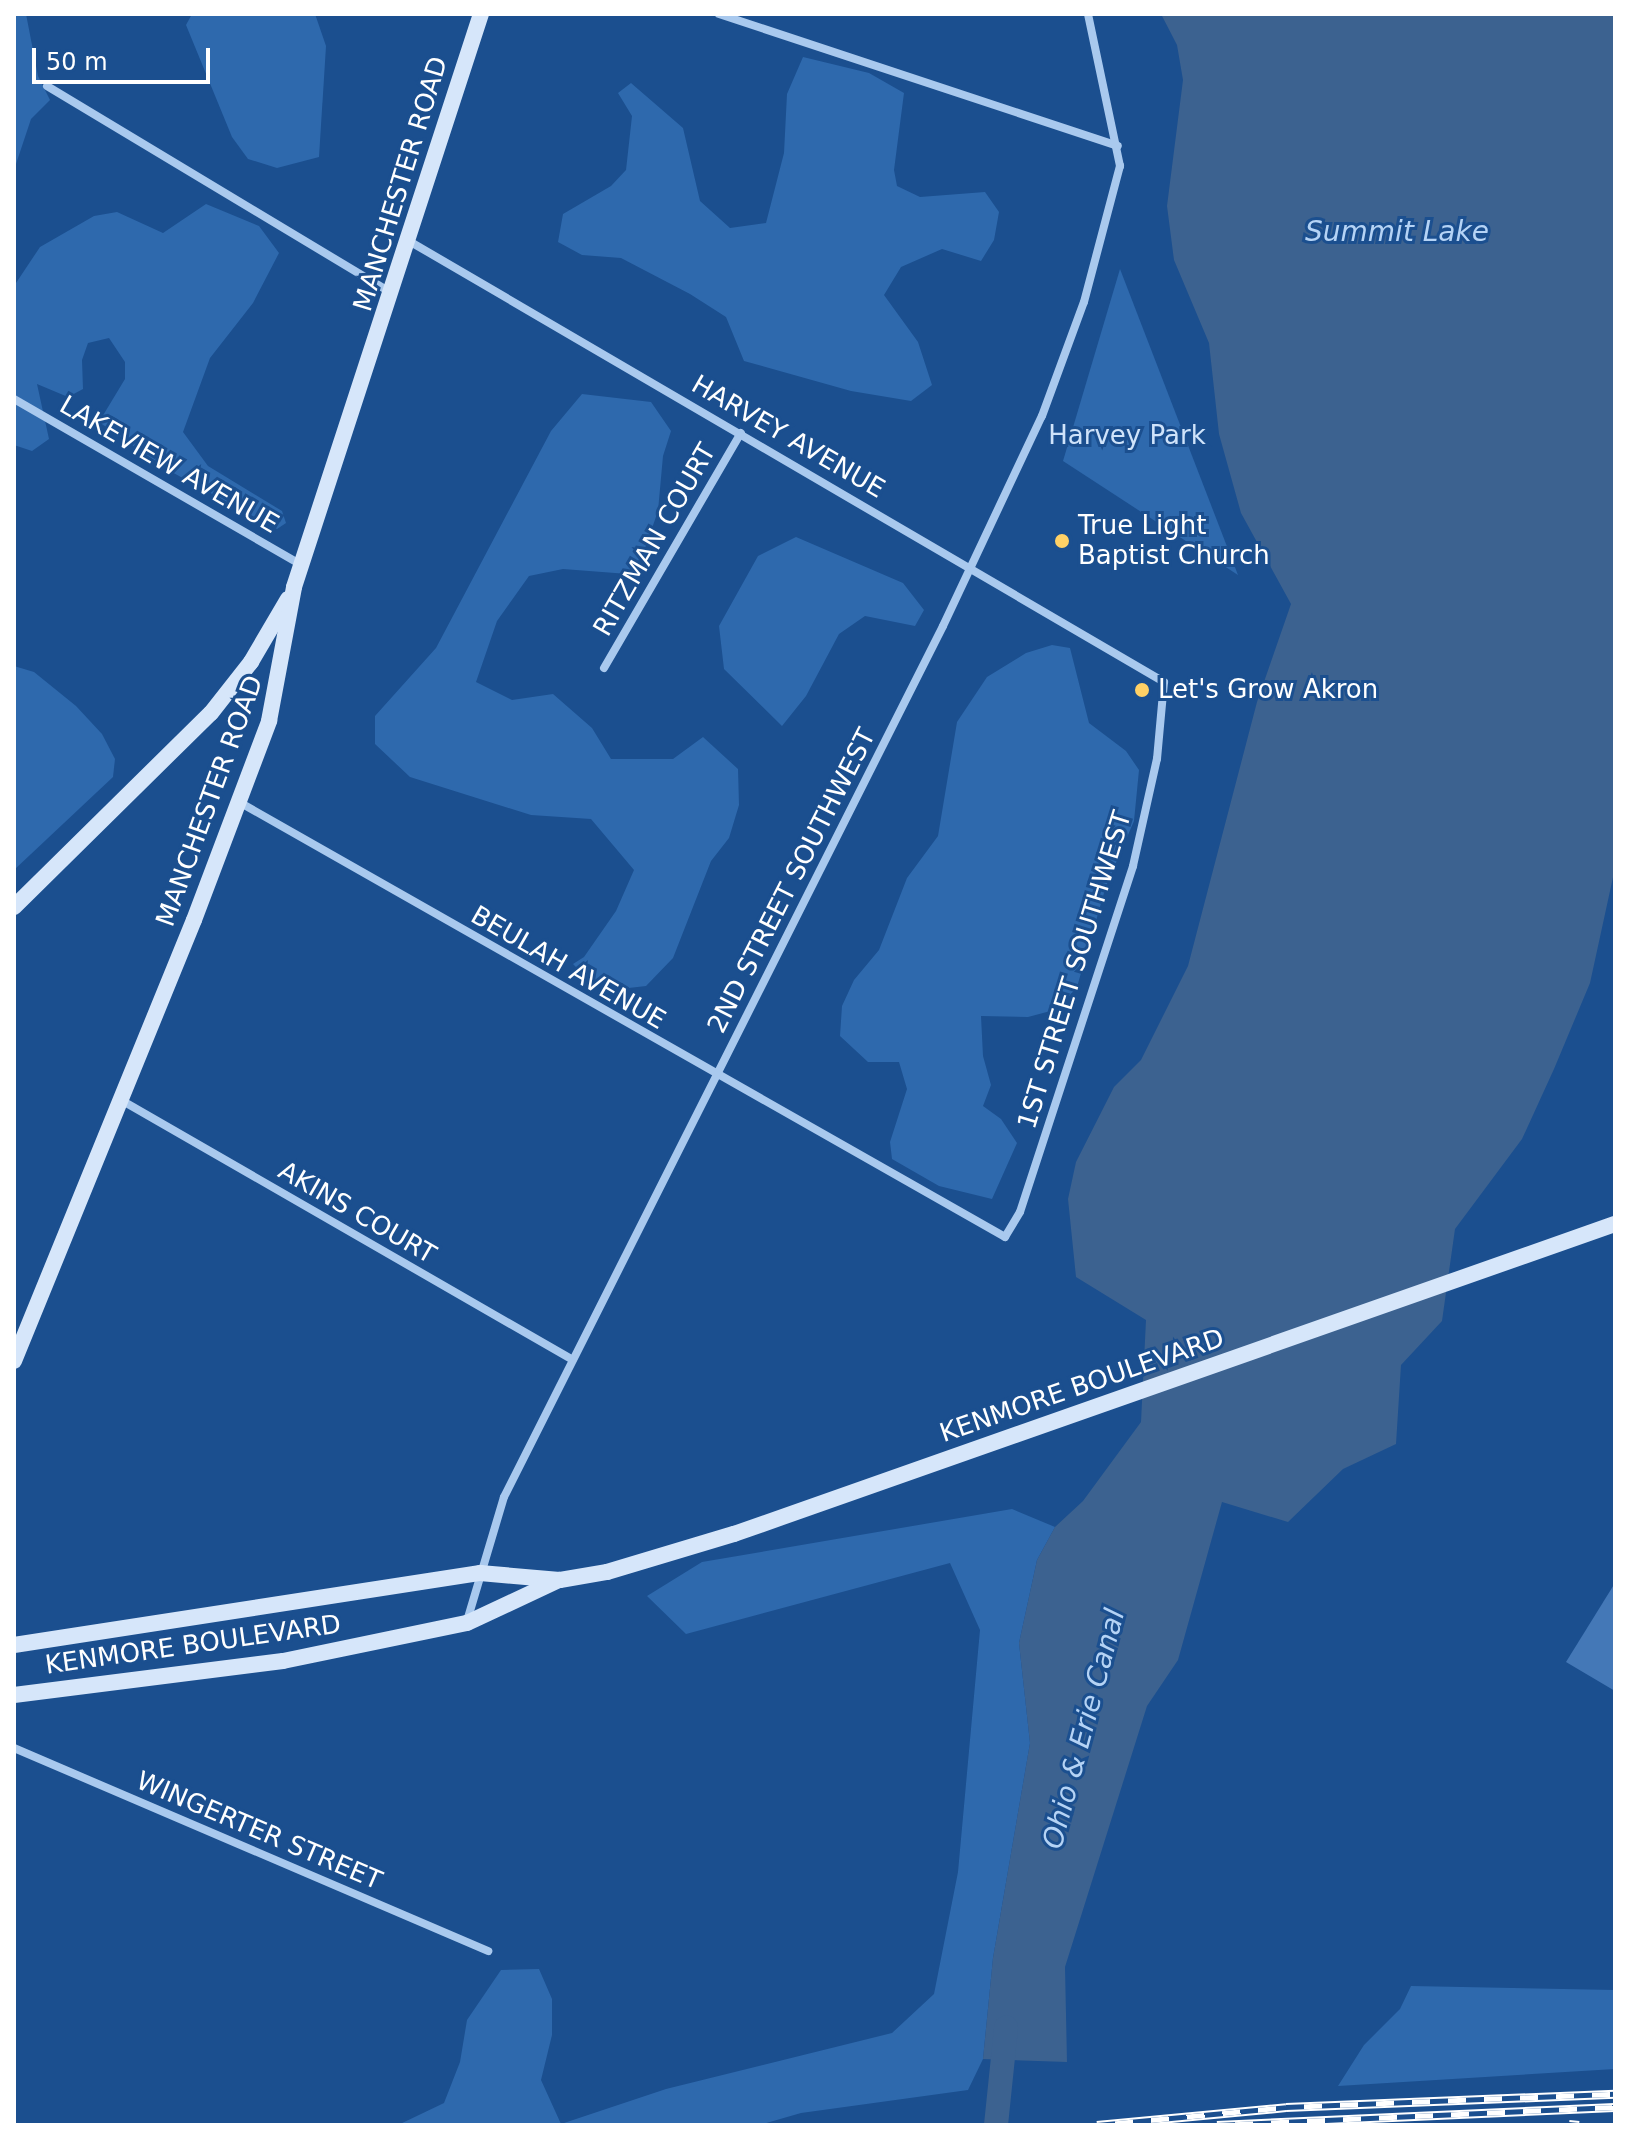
<!DOCTYPE html>
<html>
<head>
<meta charset="utf-8">
<style>
  body { margin:0 }
  #map { position:relative; width:1629px; height:2139px; overflow:hidden; background:#1b4f8f; font-family:"DejaVu Sans",sans-serif }
  div>[style] { position:absolute }
  .green>* { inset:0; background:#2e69ad }
  .water>* { inset:0; background:#3c6290 }
  .canal>* { height:24px; margin:-12px; padding:0 12px; transform-origin:12px; border-radius:12px; background:#3c6290 }
  .building>* { inset:0; background:#4478b7 }
  .street>* { height:8px; margin:-4px; padding:0 4px; transform-origin:4px; border-radius:4px; background:#a9c9ee }
  .secondary>* { height:16px; margin:-8px; padding:0 8px; transform-origin:8px; border-radius:8px; background:#d6e6fa }
  .rail>* { height:9px; margin-top:-4.5px; transform-origin:0; background:repeating-linear-gradient(90deg,#1b4f8f 0 18px,#fff 0 36px); box-sizing:border-box; border-block:2px solid #fff }
  .dots>* { width:22px; height:22px; translate:-50% -50%; box-sizing:border-box; border:4px solid #1b4f8f; border-radius:50% }
  span { translate:-50% -50%; white-space:nowrap; text-align:center; line-height:1.15; -webkit-text-stroke:6px #1b4f8f; paint-order:stroke }
  .street-label { font-size:26px; color:#fff }
  .park-label { font-size:26px; color:#cfe3fa }
  .poi-label { font-size:26px; color:#fff }
  .left { translate:0 -50%; text-align:left }
  .water-label { font-size:28px; color:#b5d3f5; font-style:italic }
  .frame { position:absolute; inset:0; border:16px solid #fff; pointer-events:none }
  .scale { position:absolute; left:32px; top:48px; width:178px; height:36px; box-sizing:border-box; border:4px solid #fff; border-top:0; padding-left:10px; font-size:24px; line-height:28px; white-space:nowrap; color:#fff; -webkit-text-stroke:6px #1b4f8f; paint-order:stroke }
</style>
</head>
<body>
<div id="map">
  <div class="green">
    <div style="clip-path:polygon(14px 14px,26px 14px,38px 76px,50px 100px,31px 119px,14px 170px)"></div>
    <div style="clip-path:polygon(192px 14px,315px 14px,326px 46px,319px 157px,277px 168px,248px 159px,232px 137px,186px 25px)"></div>
    <div style="clip-path:polygon(803px 57px,869px 73px,904px 93px,894px 170px,897px 186px,920px 197px,985px 192px,999px 212px,994px 240px,981px 261px,942px 249px,901px 267px,884px 295px,918px 342px,932px 385px,911px 401px,851px 391px,744px 361px,726px 317px,690px 294px,621px 258px,582px 255px,558px 242px,563px 214px,611px 186px,626px 170px,632px 116px,618px 93px,631px 83px,683px 128px,700px 201px,730px 228px,766px 223px,784px 153px,787px 94px)"></div>
    <div style="clip-path:polygon(206px 204px,259px 226px,279px 253px,253px 303px,210px 358px,183px 432px,208px 466px,282px 511px,286px 523px,277px 529px,168px 470px,99px 422px,125px 379px,125px 362px,109px 338px,88px 343px,82px 360px,83px 389px,68px 397px,37px 384px,49px 439px,32px 451px,14px 445px,14px 286px,40px 247px,94px 216px,117px 212px,163px 233px)"></div>
    <div style="clip-path:polygon(1120px 269px,1238px 575px,1063px 461px)"></div>
    <div style="clip-path:polygon(582px 394px,651px 402px,671px 431px,663px 456px,658px 511px,643px 554px,628px 574px,563px 569px,529px 576px,497px 621px,476px 682px,512px 700px,553px 694px,592px 728px,611px 759px,673px 759px,703px 737px,738px 769px,739px 805px,729px 838px,711px 861px,673px 958px,646px 986px,620px 989px,585px 976px,573px 964px,584px 957px,616px 911px,634px 870px,591px 819px,531px 815px,410px 777px,375px 744px,375px 716px,436px 648px,551px 431px)"></div>
    <div style="clip-path:polygon(796px 537px,903px 583px,924px 610px,915px 626px,865px 616px,839px 634px,806px 696px,782px 726px,724px 669px,719px 626px,758px 556px)"></div>
    <div style="clip-path:polygon(1052px 645px,1070px 648px,1089px 723px,1126px 751px,1139px 770px,1134px 821px,1106px 886px,1077px 987px,1058px 1009px,1028px 1017px,981px 1016px,983px 1056px,991px 1085px,983px 1106px,1001px 1119px,1017px 1143px,992px 1199px,939px 1186px,892px 1159px,890px 1142px,907px 1089px,899px 1062px,868px 1062px,840px 1036px,842px 1006px,854px 980px,879px 950px,907px 878px,938px 836px,957px 722px,987px 677px,1026px 653px)"></div>
    <div style="clip-path:polygon(14px 666px,34px 672px,76px 706px,102px 734px,115px 759px,113px 777px,14px 870px)"></div>
    <div style="clip-path:polygon(1012px 1509px,1055px 1527px,1037px 1560px,1019px 1643px,1030px 1743px,993px 1958px,983px 2059px,968px 2090px,801px 2113px,759px 2125px,398px 2125px,444px 2103px,460px 2062px,467px 2020px,501px 1970px,539px 1969px,552px 1999px,552px 2035px,541px 2080px,561px 2124px,666px 2089px,892px 2033px,934px 1994px,958px 1872px,980px 1630px,950px 1563px,686px 1634px,647px 1596px,702px 1562px)"></div>
    <div style="clip-path:polygon(1411px 1986px,1615px 1990px,1615px 2069px,1338px 2086px,1364px 2045px,1400px 2009px)"></div>
  </div>
  <div class="water">
    <div style="clip-path:polygon(1161px 14px,1615px 14px,1615px 868px,1590px 983px,1554px 1069px,1522px 1139px,1455px 1229px,1442px 1321px,1401px 1365px,1396px 1444px,1343px 1469px,1288px 1522px,1222px 1502px,1178px 1660px,1147px 1706px,1065px 1967px,1067px 2062px,983px 2059px,993px 1958px,1030px 1743px,1019px 1643px,1037px 1560px,1055px 1527px,1083px 1501px,1141px 1422px,1146px 1320px,1076px 1277px,1068px 1199px,1076px 1162px,1114px 1087px,1141px 1060px,1188px 966px,1257px 702px,1291px 604px,1241px 513px,1219px 434px,1209px 343px,1174px 260px,1167px 206px,1183px 80px,1177px 45px)"></div>
  </div>
  <div class="canal">
    <div style="left:996px;top:2125px;width:98px;rotate:-84.1deg"></div>
  </div>
  <div class="building">
    <div style="clip-path:polygon(1615px 1583px,1615px 1691px,1566px 1662px)"></div>
  </div>
  <div class="street">
    <div style="left:719px;top:14px;width:420px;rotate:18.3deg"></div>
    <div style="left:47px;top:86px;width:402px;rotate:31deg"></div>
    <div style="left:14px;top:399px;width:334px;rotate:30deg"></div>
    <div style="left:604px;top:668px;width:272px;rotate:-59.8deg"></div>
    <div style="left:239px;top:802px;width:881px;rotate:29.59deg"></div>
    <div style="left:1005px;top:1237px;width:29px;rotate:-59deg"></div>
    <div style="left:1020px;top:1212px;width:364px;rotate:-71.9deg"></div>
    <div style="left:1133px;top:866px;width:110px;rotate:-77.4deg"></div>
    <div style="left:1157px;top:759px;width:77px;rotate:-84.8deg"></div>
    <div style="left:1164px;top:682px;width:874px;rotate:-149.71deg"></div>
    <div style="left:121px;top:1100px;width:521px;rotate:29.91deg"></div>
    <div style="left:467px;top:1621px;width:129px;rotate:-73.4deg"></div>
    <div style="left:504px;top:1497px;width:975px;rotate:-63.25deg"></div>
    <div style="left:943px;top:626px;width:232px;rotate:-64.8deg"></div>
    <div style="left:1042px;top:416px;width:121px;rotate:-69.8deg"></div>
    <div style="left:1084px;top:302px;width:141px;rotate:-75.2deg"></div>
    <div style="left:1120px;top:166px;width:155px;rotate:-101.9deg"></div>
    <div style="left:14px;top:1748px;width:516px;rotate:23.18deg"></div>
  </div>
  <div class="secondary">
    <div style="left:14px;top:907px;width:276px;rotate:-44.6deg"></div>
    <div style="left:211px;top:713px;width:65px;rotate:-51.9deg"></div>
    <div style="left:251px;top:662px;width:73px;rotate:-59.6deg"></div>
    <div style="left:14px;top:1361px;width:476px;rotate:-67.8deg"></div>
    <div style="left:194px;top:920px;width:213px;rotate:-69.3deg"></div>
    <div style="left:269px;top:721px;width:136px;rotate:-79.4deg"></div>
    <div style="left:294px;top:587px;width:603px;rotate:-71.93deg"></div>
    <div style="left:14px;top:1645px;width:472px;rotate:-8.8deg"></div>
    <div style="left:480px;top:1573px;width:80px;rotate:5deg"></div>
    <div style="left:560px;top:1580px;width:48px;rotate:-9.7deg"></div>
    <div style="left:607px;top:1572px;width:133px;rotate:-16.7deg"></div>
    <div style="left:734px;top:1534px;width:934px;rotate:-19.39deg"></div>
    <div style="left:14px;top:1695px;width:271px;rotate:-7.2deg"></div>
    <div style="left:283px;top:1661px;width:188px;rotate:-11.7deg"></div>
    <div style="left:467px;top:1623px;width:102px;rotate:-25.1deg"></div>
  </div>
  <div class="rail">
    <div style="left:1569px;top:2124px;width:10px;rotate:6deg"></div>
    <div style="left:1097px;top:2125px;width:190px;rotate:-5.4deg"></div>
    <div style="left:1286px;top:2107px;width:329px;rotate:-2.3deg"></div>
    <div style="left:1217px;top:2125px;width:398px;rotate:-2.6deg"></div>
  </div>
  <div class="dots">
    <div style="left:1062px;top:541px;background:#ffd166"></div>
    <div style="left:1142px;top:690px;background:#ffd166"></div>
  </div>
  <div class="street-label">
    <span style="left:401px;top:184px;rotate:-73deg">MANCHESTER ROAD</span>
    <span style="left:788px;top:437px;rotate:30deg">HARVEY AVENUE</span>
    <span style="left:169px;top:465px;rotate:30deg">LAKEVIEW AVENUE</span>
    <span style="left:655px;top:540px;rotate:-60deg">RITZMAN COURT</span>
    <span style="left:210px;top:801px;rotate:-70deg">MANCHESTER ROAD</span>
    <span style="left:792px;top:881px;rotate:-63deg">2ND STREET SOUTHWEST</span>
    <span style="left:568px;top:968px;rotate:30deg">BEULAH AVENUE</span>
    <span style="left:1075px;top:970px;rotate:-73deg">1ST STREET SOUTHWEST</span>
    <span style="left:357px;top:1213px;rotate:30deg">AKINS COURT</span>
    <span style="left:1082px;top:1386px;rotate:-19deg">KENMORE BOULEVARD</span>
    <span style="left:193px;top:1645px;rotate:-8deg">KENMORE BOULEVARD</span>
    <span style="left:259px;top:1831px;rotate:23deg">WINGERTER STREET</span>
  </div>
  <div class="park-label">
    <span style="left:1127px;top:436px">Harvey Park</span>
  </div>
  <div class="poi-label">
    <span class="left" style="left:1078px;top:541px">True Light<br>Baptist Church</span>
    <span class="left" style="left:1158px;top:690px">Let's Grow Akron</span>
  </div>
  <div class="water-label">
    <span style="left:1397px;top:232px">Summit Lake</span>
    <span style="left:1084px;top:1729px;rotate:-75deg">Ohio &amp; Erie Canal</span>
  </div>
  <div class="frame"></div>
  <div class="scale">50 m</div>
</div>
</body>
</html>
